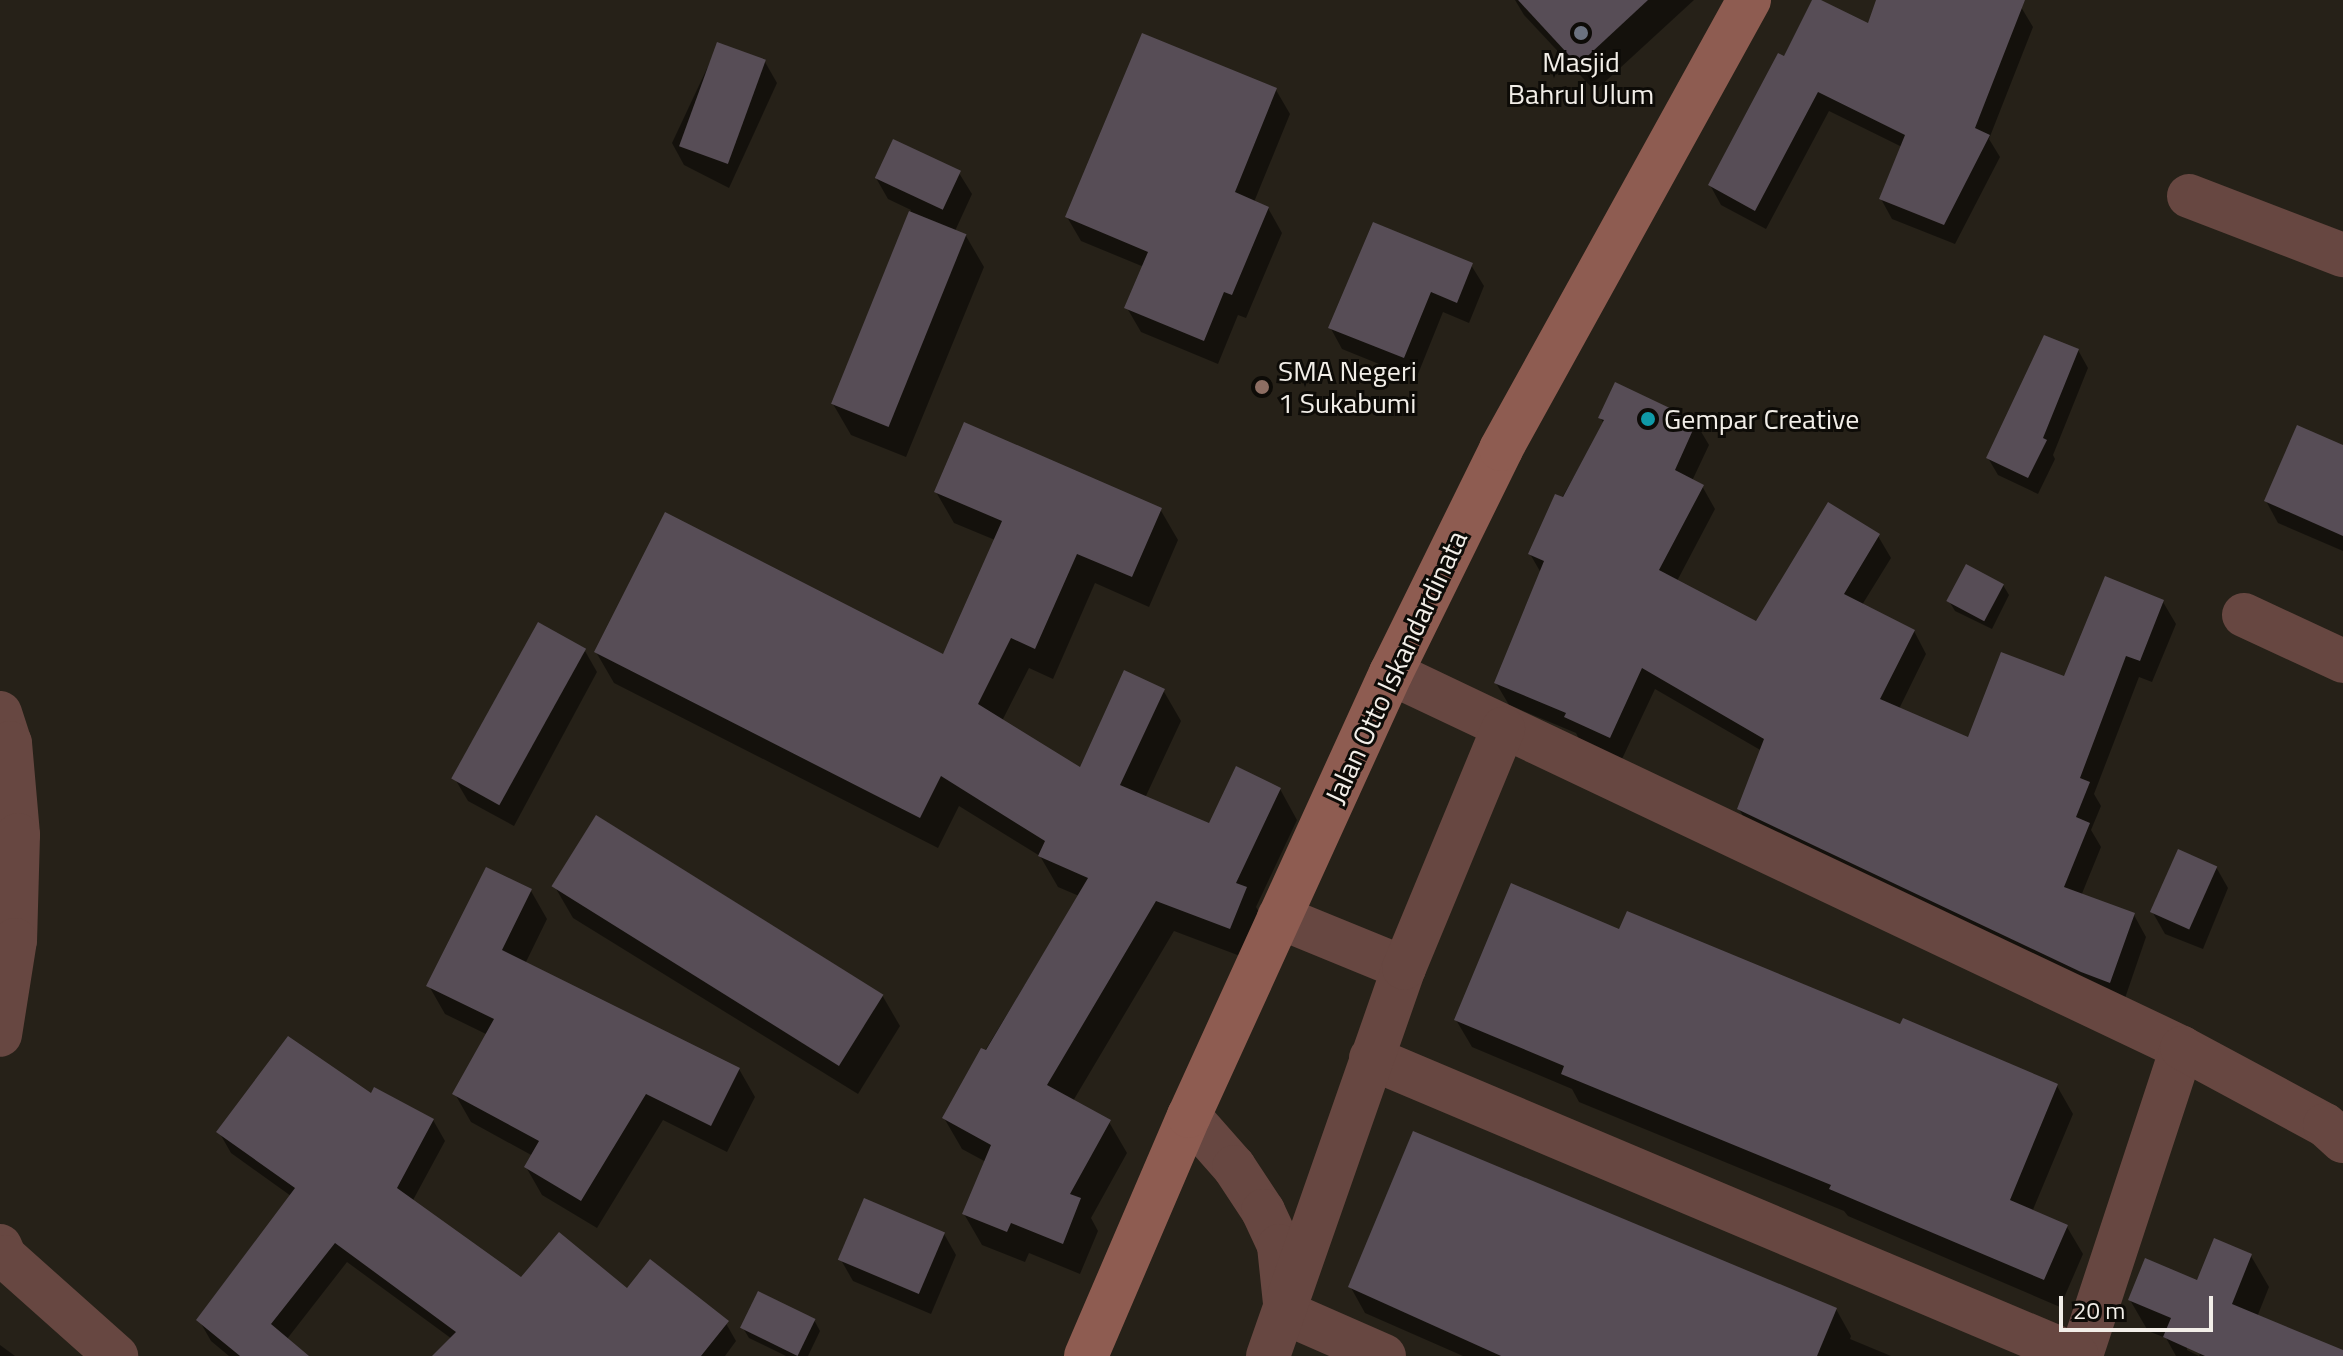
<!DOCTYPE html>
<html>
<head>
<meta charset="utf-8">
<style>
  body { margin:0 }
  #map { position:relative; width:2343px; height:1356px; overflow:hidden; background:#262118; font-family:"Titillium Web",sans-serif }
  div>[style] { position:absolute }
  .shadow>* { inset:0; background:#0007 }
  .building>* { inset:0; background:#574d56; transform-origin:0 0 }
  .street>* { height:44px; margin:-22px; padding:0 22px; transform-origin:22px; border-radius:22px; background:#674741 }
  .secondary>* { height:44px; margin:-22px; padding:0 22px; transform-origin:22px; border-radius:22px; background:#8e5c51 }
  .dots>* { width:22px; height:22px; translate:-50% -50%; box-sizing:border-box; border:4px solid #0d0b07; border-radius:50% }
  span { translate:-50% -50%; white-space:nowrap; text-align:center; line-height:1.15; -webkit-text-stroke:6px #0d0b07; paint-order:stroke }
  .poi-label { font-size:28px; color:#f2eee8 }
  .left { translate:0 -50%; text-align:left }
  .street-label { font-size:28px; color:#f2eee8 }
  .scale { position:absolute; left:2059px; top:1296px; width:154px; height:36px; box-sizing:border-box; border:4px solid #f2eee8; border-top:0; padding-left:10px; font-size:24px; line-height:28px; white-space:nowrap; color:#f2eee8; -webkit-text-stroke:6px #0d0b07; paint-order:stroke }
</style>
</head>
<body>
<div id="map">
  <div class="shadow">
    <div style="clip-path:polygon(1515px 0,1694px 0,1595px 91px,1524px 15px)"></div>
    <div style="clip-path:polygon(1814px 0,1869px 26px,1879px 0,2022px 0,2021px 7px,2033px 27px,1989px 139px,2000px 157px,1955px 244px,1892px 219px,1881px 199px,1902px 147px,1829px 111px,1766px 229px,1721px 205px,1710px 185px,1785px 59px)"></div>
    <div style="clip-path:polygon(718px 45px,765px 62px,777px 83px,729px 188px,684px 165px,672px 143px)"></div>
    <div style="clip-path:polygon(1276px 90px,1290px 114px,1254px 202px,1268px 208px,1282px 233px,1246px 318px,1238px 315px,1218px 364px,1141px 332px,1127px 308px,1144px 267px,1081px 241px,1067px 217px)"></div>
    <div style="clip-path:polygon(959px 173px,972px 194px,955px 231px,966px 236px,984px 267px,906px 457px,851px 435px,833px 404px,911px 210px,888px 199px,876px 178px)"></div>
    <div style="clip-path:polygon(1471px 265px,1484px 286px,1469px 323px,1443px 312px,1416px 379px,1342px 349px,1330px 327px)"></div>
    <div style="clip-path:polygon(2078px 350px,2088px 368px,2053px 455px,2055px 459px,2038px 494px,1998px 475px,1988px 458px)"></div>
    <div style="clip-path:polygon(1600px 417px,1696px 423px,1709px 445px,1692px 481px,1702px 486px,1715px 509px,1677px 581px,1757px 624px,1878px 536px,1891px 558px,1862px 605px,1914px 631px,1926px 654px,1899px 709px,1969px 740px,2065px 678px,2163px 602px,2176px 624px,2152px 682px,2139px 677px,2094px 794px,2101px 806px,2091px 830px,2101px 847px,2081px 896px,2134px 915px,2146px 937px,2123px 1004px,1752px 832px,1739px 809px,1762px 751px,1655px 689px,1622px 759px,1579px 739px,1576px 733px,1509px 705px,1496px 683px,1541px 573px,1530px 554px,1604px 424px)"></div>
    <div style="clip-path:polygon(2343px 447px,2343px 551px,2278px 523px,2266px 501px)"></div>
    <div style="clip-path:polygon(936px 492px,1160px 509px,1178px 540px,1149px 607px,1095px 583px,1053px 679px,1029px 668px,1002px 721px,1080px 770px,1163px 690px,1181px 721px,1145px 798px,1210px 826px,1280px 789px,1297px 820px,1256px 907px,1263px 919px,1248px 959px,1174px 931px,1073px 1101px,1109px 1122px,1127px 1153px,1091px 1218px,1098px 1231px,1080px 1274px,1029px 1253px,1025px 1262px,982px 1245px,964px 1214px,986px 1162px,962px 1149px,944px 1118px,1079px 896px,1058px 887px,1040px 856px,959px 806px,938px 848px,614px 683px,596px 652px,944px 656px,995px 540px,954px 523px)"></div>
    <div style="clip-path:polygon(2003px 585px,2009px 595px,1992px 629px,1955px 611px,1949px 601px)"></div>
    <div style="clip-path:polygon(585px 651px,597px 672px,514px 826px,468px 801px,455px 779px)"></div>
    <div style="clip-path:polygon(2216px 867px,2228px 888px,2203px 949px,2165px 934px,2153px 913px)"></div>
    <div style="clip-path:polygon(555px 887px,882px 995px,900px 1026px,858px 1094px,573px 918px)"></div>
    <div style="clip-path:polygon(531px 891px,547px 919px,525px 964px,739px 1069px,755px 1097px,727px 1152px,663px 1120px,597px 1228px,542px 1195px,526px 1167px,533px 1156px,471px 1122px,455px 1094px,488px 1035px,445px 1014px,429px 986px)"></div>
    <div style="clip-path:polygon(1620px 931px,1902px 1026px,2057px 1086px,2073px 1114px,2032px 1212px,2067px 1227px,2083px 1254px,2060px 1307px,1848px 1216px,1844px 1211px,1579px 1102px,1572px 1089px,1472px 1047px,1456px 1020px)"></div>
    <div style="clip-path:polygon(371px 1096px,433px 1120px,445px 1141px,412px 1202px,522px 1280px,627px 1291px,724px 1320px,736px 1341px,725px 1356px,458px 1356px,452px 1339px,347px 1262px,287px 1339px,296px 1356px,229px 1356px,211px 1341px,199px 1320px,291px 1196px,231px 1153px,219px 1132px)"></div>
    <div style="clip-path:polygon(944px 1234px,956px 1255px,931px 1314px,853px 1281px,841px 1260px)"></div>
    <div style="clip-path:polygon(evenodd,2251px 1256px,2269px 1287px,2257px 1317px,2315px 1356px,2176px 1356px,2166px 1338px,2148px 1331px,2130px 1300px,2198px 1282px,2251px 1256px,2187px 1346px,2201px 1352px,2199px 1356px,2187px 1350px,2187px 1346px)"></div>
    <div style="clip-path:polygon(1350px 1286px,1836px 1309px,1851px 1336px,1850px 1339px,1891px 1356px,1463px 1356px,1365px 1313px)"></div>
    <div style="clip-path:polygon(814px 1320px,820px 1331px,808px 1356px,786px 1356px,749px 1338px,743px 1328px)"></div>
    <div style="clip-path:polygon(0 1345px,15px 1356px,0 1356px)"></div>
  </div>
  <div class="building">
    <div style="clip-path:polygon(1518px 0,1648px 0,1578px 65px)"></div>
    <div style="clip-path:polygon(1812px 0,1821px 0,1868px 23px,1876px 0,2025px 0,1975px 128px,1990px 135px,1944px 225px,1879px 199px,1905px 135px,1818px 92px,1755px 211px,1708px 185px,1778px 53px,1784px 56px)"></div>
    <div style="clip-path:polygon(1142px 33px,1277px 88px,1235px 192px,1269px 207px,1232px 295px,1224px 292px,1204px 341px,1124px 308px,1148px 252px,1065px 217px)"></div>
    <div style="left:717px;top:42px;width:52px;height:111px;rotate:20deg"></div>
    <div style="left:893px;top:139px;width:75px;height:43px;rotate:25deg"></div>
    <div style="left:909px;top:211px;width:62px;height:208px;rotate:22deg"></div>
    <div style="clip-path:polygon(1373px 222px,1473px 263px,1457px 303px,1431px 292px,1404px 358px,1328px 328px)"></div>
    <div style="clip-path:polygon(2044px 335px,2079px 349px,2043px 438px,2047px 440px,2028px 478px,1986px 458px)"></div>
    <div style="clip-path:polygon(1615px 382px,1697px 421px,1675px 470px,1704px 485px,1659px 570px,1756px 621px,1828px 502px,1880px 534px,1844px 594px,1915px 630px,1880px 699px,1968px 737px,2001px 652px,2064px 676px,2105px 576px,2164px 600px,2140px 661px,2126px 656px,2080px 778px,2090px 782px,2076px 817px,2090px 823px,2064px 887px,2135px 913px,2110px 983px,2081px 972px,1737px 809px,1764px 739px,1642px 668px,1610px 738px,1564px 717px,1566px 713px,1494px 683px,1544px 561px,1528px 554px,1555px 494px,1563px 497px,1604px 420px,1598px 418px)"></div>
    <div style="clip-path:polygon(964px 422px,1162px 508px,1132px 577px,1077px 554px,1035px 649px,1011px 638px,978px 704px,1080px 767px,1124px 670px,1165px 689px,1120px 785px,1209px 823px,1236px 766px,1281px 788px,1236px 883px,1247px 887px,1230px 929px,1156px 901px,1047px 1085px,1111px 1120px,1070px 1194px,1081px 1198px,1063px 1244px,1011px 1223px,1007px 1232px,962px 1214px,991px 1145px,942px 1118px,981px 1048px,986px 1050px,1088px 878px,1038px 856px,1045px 841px,941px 776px,920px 818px,594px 652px,665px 512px,943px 654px,1002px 521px,934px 492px)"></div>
    <div style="clip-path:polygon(2297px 425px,2343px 445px,2343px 536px,2264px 501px)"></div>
    <div style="left:1966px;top:564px;width:43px;height:42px;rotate:28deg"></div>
    <div style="left:538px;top:622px;width:55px;height:179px;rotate:29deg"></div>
    <div style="left:596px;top:815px;width:339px;height:84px;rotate:32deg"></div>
    <div style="left:2178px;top:849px;width:43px;height:69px;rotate:24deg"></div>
    <div style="clip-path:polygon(486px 867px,532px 889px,502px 950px,740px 1068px,711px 1126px,646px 1094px,581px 1201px,524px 1167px,539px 1141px,452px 1094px,494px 1019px,426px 986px)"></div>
    <div style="clip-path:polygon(1511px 883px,1619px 929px,1627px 911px,1900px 1024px,1903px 1018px,2058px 1084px,2010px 1200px,2068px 1225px,2044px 1280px,1829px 1189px,1831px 1185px,1561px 1074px,1564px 1066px,1454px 1020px)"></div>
    <div style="clip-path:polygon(288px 1036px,371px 1093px,374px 1087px,434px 1119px,397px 1188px,521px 1277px,559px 1232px,627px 1288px,650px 1259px,729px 1321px,701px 1356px,432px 1356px,456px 1332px,335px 1243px,271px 1324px,309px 1356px,240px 1356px,196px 1320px,295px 1188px,216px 1132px)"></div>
    <div style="clip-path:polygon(1413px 1131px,1837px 1308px,1817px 1356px,1501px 1356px,1348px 1287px)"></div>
    <div style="left:864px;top:1198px;width:88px;height:67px;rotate:23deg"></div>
    <div style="clip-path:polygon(2214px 1238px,2252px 1254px,2232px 1304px,2343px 1350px,2343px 1356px,2205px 1356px,2163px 1337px,2171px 1318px,2128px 1300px,2145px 1258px,2197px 1280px)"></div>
    <div style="left:758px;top:1291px;width:64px;height:41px;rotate:26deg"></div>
  </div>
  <div class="street">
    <div style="left:2189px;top:196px;width:165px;rotate:21deg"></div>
    <div style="left:2244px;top:615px;width:109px;rotate:24.9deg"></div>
    <div style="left:1391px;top:673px;width:875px;rotate:25.36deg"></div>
    <div style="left:2182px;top:1048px;width:324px;rotate:108.2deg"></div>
    <div style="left:0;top:713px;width:32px;rotate:72deg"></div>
    <div style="left:10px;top:743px;width:92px;rotate:85deg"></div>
    <div style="left:18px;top:835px;width:105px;rotate:91.6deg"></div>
    <div style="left:15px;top:940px;width:96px;rotate:99deg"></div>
    <div style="left:1279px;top:917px;width:135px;rotate:22.2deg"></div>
    <div style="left:2182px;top:1048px;width:162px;rotate:28.3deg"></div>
    <div style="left:2325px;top:1125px;width:24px;rotate:42deg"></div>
    <div style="left:1371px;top:1058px;width:766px;rotate:22.88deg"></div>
    <div style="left:1189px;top:1116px;width:68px;rotate:48.6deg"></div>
    <div style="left:1234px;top:1167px;width:53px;rotate:56.6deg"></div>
    <div style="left:1263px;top:1211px;width:38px;rotate:65deg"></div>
    <div style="left:1279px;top:1246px;width:67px;rotate:84deg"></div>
    <div style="left:1286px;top:1313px;width:107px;rotate:23.7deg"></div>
    <div style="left:0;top:1246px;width:12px;rotate:66deg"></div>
    <div style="left:5px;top:1257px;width:149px;rotate:41.7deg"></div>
    <div style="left:1268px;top:1356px;width:411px;rotate:-70.7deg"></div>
    <div style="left:1404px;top:968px;width:259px;rotate:-67.5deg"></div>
  </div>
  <div class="secondary">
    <div style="left:1086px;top:1356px;width:261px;rotate:-66.8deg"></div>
    <div style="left:1189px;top:1116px;width:487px;rotate:-65.5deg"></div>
    <div style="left:1391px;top:673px;width:250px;rotate:-63.8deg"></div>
    <div style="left:1501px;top:449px;width:513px;rotate:-61.09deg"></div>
  </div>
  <div class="dots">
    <div style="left:1581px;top:33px;background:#6b7280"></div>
    <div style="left:1262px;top:387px;background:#8d6e63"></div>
    <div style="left:1648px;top:419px;background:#0f9aa8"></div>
  </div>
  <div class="poi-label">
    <span style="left:1581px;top:78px">Masjid<br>Bahrul Ulum</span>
    <span class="left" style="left:1278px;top:387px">SMA Negeri<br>1 Sukabumi</span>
    <span class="left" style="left:1664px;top:419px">Gempar Creative</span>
  </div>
  <div class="street-label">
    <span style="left:1396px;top:667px;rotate:-65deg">Jalan Otto Iskandardinata</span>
  </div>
  <div class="scale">20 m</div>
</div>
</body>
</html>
